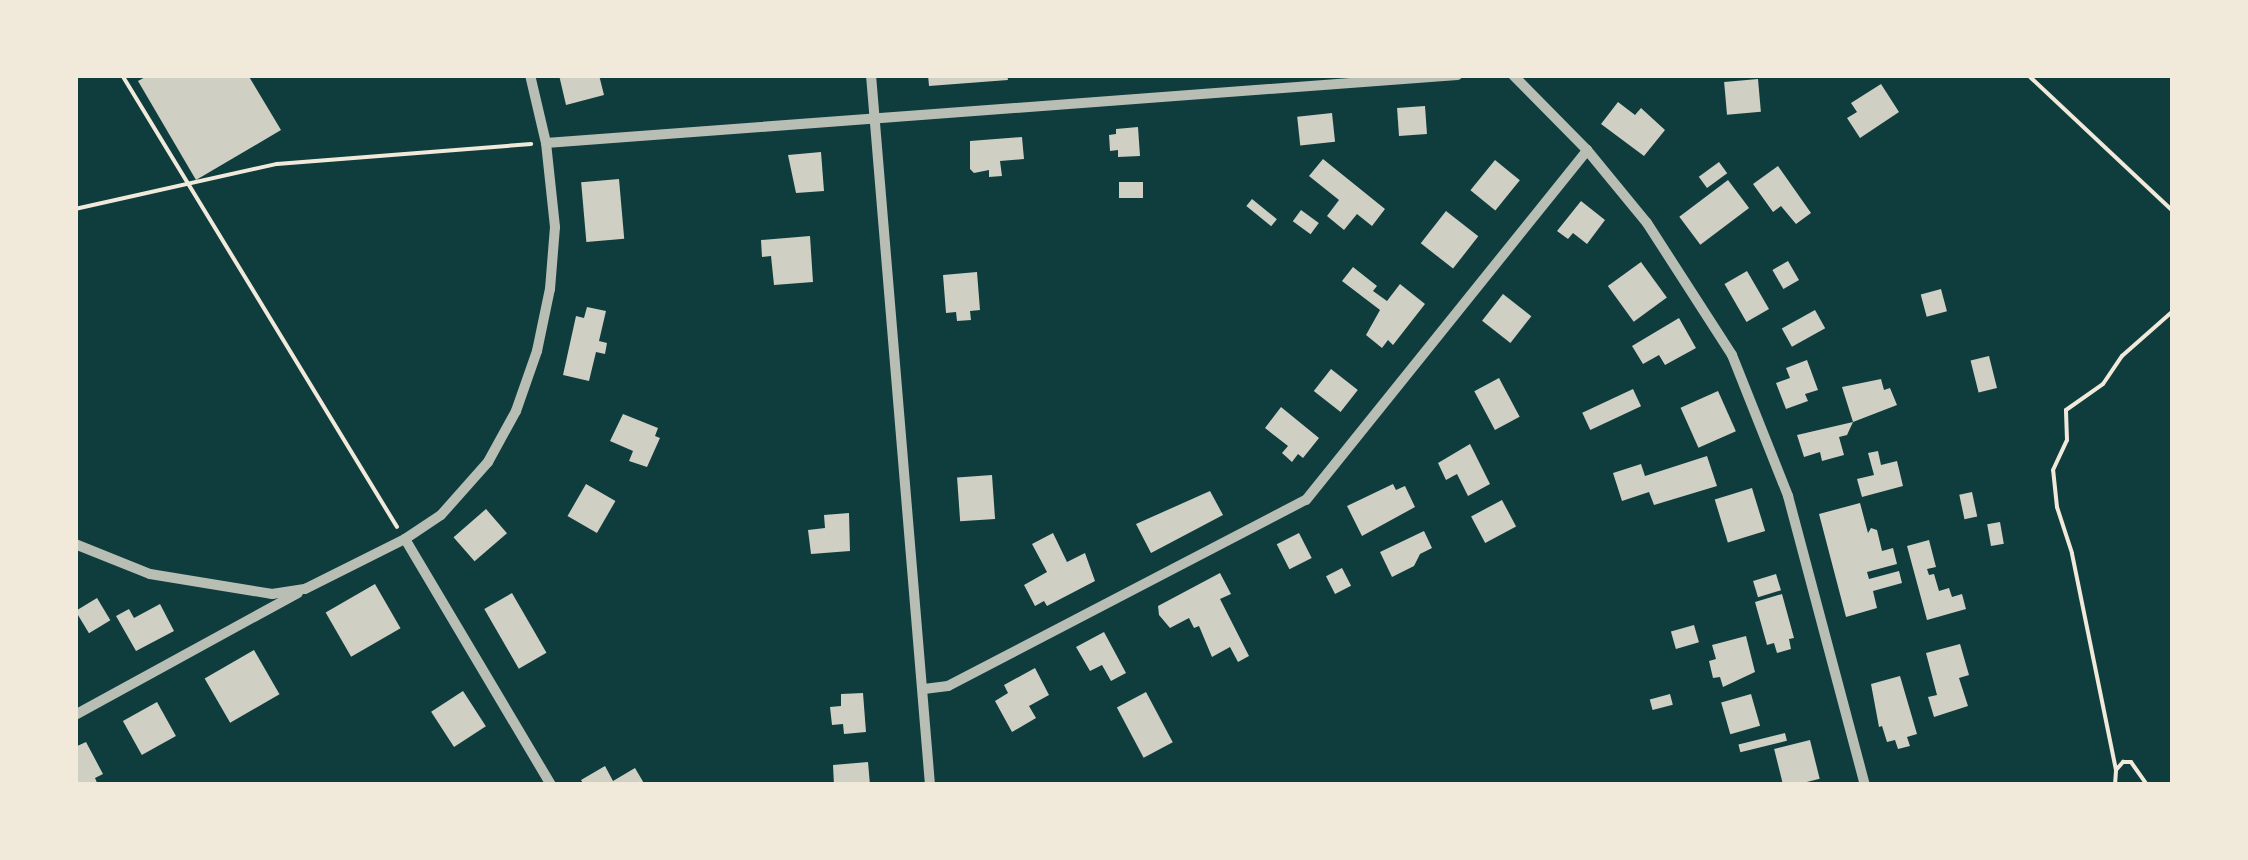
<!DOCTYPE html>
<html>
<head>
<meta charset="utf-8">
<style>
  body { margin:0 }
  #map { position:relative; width:2248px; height:860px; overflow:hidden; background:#0f3d3e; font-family:Montserrat,sans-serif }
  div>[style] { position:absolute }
  .building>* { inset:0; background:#cfcfc3; transform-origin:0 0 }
  .path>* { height:4px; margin:-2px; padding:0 2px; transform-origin:2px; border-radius:2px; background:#f1e9da }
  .minor>* { height:10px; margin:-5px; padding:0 5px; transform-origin:5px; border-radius:5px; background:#b8beb3 }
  span { translate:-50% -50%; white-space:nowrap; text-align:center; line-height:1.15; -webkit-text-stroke:10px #f1e9da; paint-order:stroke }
  .frame { position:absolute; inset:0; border:78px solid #f1e9da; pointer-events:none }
</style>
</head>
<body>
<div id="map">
  <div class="building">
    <div style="clip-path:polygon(149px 75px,248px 75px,281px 130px,196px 180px,138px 81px)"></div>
    <div style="clip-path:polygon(559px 75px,599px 75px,604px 95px,566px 105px)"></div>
    <div style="clip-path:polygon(928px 75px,1007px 75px,1008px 80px,929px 86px)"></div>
    <div style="left:1758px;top:79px;width:33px;height:34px;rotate:85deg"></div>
    <div style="clip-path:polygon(1881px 84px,1899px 112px,1860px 138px,1847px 118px,1857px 112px,1851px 103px)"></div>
    <div style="clip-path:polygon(1618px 102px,1635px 115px,1641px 108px,1665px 130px,1644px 156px,1601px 124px)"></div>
    <div style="left:1425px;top:106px;width:28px;height:28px;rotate:86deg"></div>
    <div style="left:1332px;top:113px;width:29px;height:35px;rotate:84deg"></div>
    <div style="clip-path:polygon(1138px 127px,1140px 156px,1118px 157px,1118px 150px,1110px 151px,1109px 135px,1116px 134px,1116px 129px)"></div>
    <div style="clip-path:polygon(1022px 137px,1024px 159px,1000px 161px,1002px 176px,989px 177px,989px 170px,974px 173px,970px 169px,970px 141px)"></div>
    <div style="clip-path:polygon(821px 152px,824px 191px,796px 193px,788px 155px)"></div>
    <div style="clip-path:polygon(1323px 159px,1385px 209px,1372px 226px,1357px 214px,1344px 230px,1327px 216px,1339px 200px,1309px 176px)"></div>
    <div style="left:1495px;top:160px;width:32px;height:39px;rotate:39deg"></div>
    <div style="left:1719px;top:162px;width:14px;height:25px;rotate:54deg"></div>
    <div style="clip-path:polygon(1778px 166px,1811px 213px,1796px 224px,1781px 206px,1773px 212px,1753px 184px)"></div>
    <div style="left:619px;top:179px;width:60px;height:38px;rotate:85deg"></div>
    <div style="left:1728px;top:180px;width:35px;height:61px;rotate:53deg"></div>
    <div style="left:1143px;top:182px;width:16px;height:24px;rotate:90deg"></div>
    <div style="left:1252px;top:199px;width:32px;height:9px;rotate:39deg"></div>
    <div style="clip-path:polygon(1581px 201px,1605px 220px,1587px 244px,1573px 233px,1568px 239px,1557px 231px)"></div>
    <div style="left:1301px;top:210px;width:22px;height:14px;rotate:36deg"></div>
    <div style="left:1446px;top:211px;width:41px;height:41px;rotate:38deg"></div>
    <div style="clip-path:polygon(810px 236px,813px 282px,774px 285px,771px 256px,762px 257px,761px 240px)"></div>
    <div style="left:1788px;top:261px;width:22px;height:18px;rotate:60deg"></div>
    <div style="left:1641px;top:262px;width:44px;height:41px;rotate:54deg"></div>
    <div style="clip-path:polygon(1353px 267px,1377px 286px,1373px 291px,1387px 301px,1400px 284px,1425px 304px,1393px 345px,1388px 340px,1382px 348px,1366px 335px,1380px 310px,1342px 281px)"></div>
    <div style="left:1747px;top:271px;width:44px;height:26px;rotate:60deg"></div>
    <div style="clip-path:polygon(977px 272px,980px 310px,970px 311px,971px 320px,957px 321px,956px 312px,946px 313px,943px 275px)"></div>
    <div style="left:1941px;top:289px;width:23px;height:21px;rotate:75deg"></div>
    <div style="left:1503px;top:294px;width:36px;height:34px;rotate:38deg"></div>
    <div style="clip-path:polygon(587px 307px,606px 311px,599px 341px,607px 343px,605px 354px,596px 352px,589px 381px,563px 375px,576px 316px,584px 318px)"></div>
    <div style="left:1815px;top:310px;width:21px;height:38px;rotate:61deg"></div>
    <div style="clip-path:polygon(1679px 318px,1696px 348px,1665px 365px,1659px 355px,1643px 364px,1632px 346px)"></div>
    <div style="left:1989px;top:356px;width:33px;height:19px;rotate:76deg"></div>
    <div style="clip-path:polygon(1807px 360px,1818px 390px,1805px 394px,1808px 401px,1786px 409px,1776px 383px,1790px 378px,1786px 368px)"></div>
    <div style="left:1331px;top:369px;width:34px;height:28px;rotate:38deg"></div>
    <div style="left:1499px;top:378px;width:44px;height:28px;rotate:62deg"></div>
    <div style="clip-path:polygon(1881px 379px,1884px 390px,1890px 388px,1897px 405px,1853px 422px,1847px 435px,1839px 437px,1844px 455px,1822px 461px,1820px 452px,1804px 457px,1797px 435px,1853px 422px,1842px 387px)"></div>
    <div style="left:1633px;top:389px;width:19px;height:56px;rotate:65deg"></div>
    <div style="left:1718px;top:391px;width:44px;height:41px;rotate:66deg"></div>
    <div style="clip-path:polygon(1281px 407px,1319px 438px,1303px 458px,1298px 454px,1292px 462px,1282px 453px,1288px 446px,1265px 428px)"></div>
    <div style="clip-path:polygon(623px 414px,658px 428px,655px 436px,660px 438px,647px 467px,629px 461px,633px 451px,610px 441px)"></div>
    <div style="clip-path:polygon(1470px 444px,1490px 484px,1468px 496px,1457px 474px,1446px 480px,1438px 463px)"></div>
    <div style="clip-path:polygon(1878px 451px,1881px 465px,1897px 461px,1903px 486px,1862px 497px,1857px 479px,1874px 475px,1868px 453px)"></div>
    <div style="clip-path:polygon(1707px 456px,1717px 486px,1654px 505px,1649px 492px,1622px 501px,1613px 473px,1641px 464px,1645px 476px)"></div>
    <div style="left:992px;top:475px;width:44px;height:35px;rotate:86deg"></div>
    <div style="left:586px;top:484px;width:34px;height:37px;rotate:30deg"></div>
    <div style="clip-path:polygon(1393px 484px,1396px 490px,1405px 486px,1415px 507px,1362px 536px,1347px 506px)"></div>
    <div style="left:1752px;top:488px;width:45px;height:39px;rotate:73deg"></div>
    <div style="clip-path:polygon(1210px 491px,1223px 515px,1151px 553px,1136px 524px)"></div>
    <div style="left:1972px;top:492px;width:25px;height:13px;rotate:78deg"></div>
    <div style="left:1502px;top:500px;width:30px;height:35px;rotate:62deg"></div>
    <div style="clip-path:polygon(1860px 503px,1868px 533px,1871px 528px,1877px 530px,1882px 551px,1893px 548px,1897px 564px,1867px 572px,1869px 579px,1899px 571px,1902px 583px,1873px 591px,1877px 608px,1846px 617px,1819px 514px)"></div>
    <div style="left:486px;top:509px;width:32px;height:43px;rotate:49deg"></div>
    <div style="clip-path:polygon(849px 513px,850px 551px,811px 554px,808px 530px,825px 528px,824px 515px)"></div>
    <div style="left:2000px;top:522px;width:22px;height:13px;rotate:80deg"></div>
    <div style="clip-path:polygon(1424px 531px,1432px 548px,1420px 554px,1414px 566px,1392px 577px,1380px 552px)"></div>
    <div style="clip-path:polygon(1053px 533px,1067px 562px,1085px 553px,1095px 581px,1047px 606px,1044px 601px,1035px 606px,1024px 585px,1047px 572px,1032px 544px)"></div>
    <div style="left:1299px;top:533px;width:28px;height:25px;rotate:63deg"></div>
    <div style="clip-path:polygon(1929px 540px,1936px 567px,1927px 569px,1929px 575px,1934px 574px,1939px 591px,1949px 588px,1952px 597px,1962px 594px,1966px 609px,1927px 620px,1907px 546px)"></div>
    <div style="left:1342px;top:568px;width:20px;height:18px;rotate:63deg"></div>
    <div style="clip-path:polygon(1220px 573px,1231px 594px,1220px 599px,1249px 656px,1238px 662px,1230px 647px,1212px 657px,1199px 626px,1194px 628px,1189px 618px,1170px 628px,1159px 615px,1158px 606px)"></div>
    <div style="left:1776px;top:574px;width:17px;height:24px;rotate:73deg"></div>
    <div style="left:375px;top:584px;width:51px;height:57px;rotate:60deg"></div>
    <div style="left:512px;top:593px;width:69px;height:32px;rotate:60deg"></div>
    <div style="clip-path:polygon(1782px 594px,1794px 638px,1789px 639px,1791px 649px,1777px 653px,1774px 643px,1767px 645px,1755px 602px)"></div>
    <div style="left:97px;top:598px;width:26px;height:25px;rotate:59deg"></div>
    <div style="clip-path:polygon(160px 604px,174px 631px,136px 651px,116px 616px,129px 609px,134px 618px)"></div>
    <div style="left:1694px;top:625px;width:18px;height:24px;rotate:74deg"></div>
    <div style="clip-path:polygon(1104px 632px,1126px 673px,1111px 681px,1102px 665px,1090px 671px,1076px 647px)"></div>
    <div style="clip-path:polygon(1746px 636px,1755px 672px,1723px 687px,1720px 677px,1713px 678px,1709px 661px,1716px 659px,1712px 645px)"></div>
    <div style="clip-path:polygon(1960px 644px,1969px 675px,1959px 678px,1968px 706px,1934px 717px,1928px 697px,1937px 695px,1926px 653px)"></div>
    <div style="left:254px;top:650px;width:51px;height:57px;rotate:60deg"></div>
    <div style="clip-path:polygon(1035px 668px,1049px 695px,1029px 706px,1036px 718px,1012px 732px,995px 701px,1008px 693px,1004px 685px)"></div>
    <div style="clip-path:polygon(1900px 676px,1917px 734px,1907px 737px,1910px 746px,1898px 749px,1895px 740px,1887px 742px,1882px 726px,1879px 727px,1871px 684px)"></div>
    <div style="left:463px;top:691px;width:42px;height:38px;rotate:57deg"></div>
    <div style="left:1146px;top:692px;width:57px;height:33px;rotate:62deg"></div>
    <div style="clip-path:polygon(863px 693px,866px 732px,844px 734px,843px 724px,832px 725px,830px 707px,841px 706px,841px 694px)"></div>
    <div style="left:1670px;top:694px;width:11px;height:21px;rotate:75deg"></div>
    <div style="left:1751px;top:694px;width:33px;height:31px;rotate:74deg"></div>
    <div style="left:157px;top:702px;width:39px;height:39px;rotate:61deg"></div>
    <div style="left:1785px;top:733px;width:8px;height:48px;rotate:76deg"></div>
    <div style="left:1810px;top:740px;width:40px;height:37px;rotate:76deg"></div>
    <div style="clip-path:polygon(86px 742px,103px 774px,95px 778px,98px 785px,79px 785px,75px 777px,75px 747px)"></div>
    <div style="clip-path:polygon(868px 762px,870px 785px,834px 785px,833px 765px)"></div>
    <div style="clip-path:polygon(605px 766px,613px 781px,635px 768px,645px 785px,584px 785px,581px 780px)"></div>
  </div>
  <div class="path">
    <div style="left:122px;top:75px;width:529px;rotate:58.68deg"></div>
    <div style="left:2028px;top:75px;width:199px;rotate:43.2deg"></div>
    <div style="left:75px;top:209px;width:207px;rotate:-12.6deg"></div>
    <div style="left:277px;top:164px;width:255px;rotate:-4.5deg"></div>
    <div style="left:2116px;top:770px;width:221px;rotate:-101.5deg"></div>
    <div style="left:2072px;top:553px;width:48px;rotate:-108.1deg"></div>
    <div style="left:2057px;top:507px;width:37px;rotate:-96deg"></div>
    <div style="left:2053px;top:470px;width:33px;rotate:-65deg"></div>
    <div style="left:2067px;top:440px;width:30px;rotate:-92deg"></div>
    <div style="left:2066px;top:410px;width:45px;rotate:-35.1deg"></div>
    <div style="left:2103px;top:384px;width:34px;rotate:-56deg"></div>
    <div style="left:2122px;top:356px;width:68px;rotate:-41.4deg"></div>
    <div style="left:2115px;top:785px;width:15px;rotate:-86deg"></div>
    <div style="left:2116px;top:770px;width:11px;rotate:-49deg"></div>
    <div style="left:2123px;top:762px;width:8px"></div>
    <div style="left:2131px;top:762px;width:28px;rotate:55deg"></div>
  </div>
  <div class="minor">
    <div style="left:871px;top:75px;width:712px;rotate:85.25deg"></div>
    <div style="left:1513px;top:75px;width:105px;rotate:45.4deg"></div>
    <div style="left:1587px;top:150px;width:94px;rotate:50.6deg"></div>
    <div style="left:1647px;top:223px;width:157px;rotate:57.2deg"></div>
    <div style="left:1732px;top:355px;width:152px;rotate:68.3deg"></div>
    <div style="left:1788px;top:496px;width:299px;rotate:75.1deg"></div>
    <div style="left:546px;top:143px;width:914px;rotate:-4.27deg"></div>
    <div style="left:405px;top:539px;width:286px;rotate:59.3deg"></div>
    <div style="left:75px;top:544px;width:81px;rotate:21.8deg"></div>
    <div style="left:150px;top:574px;width:124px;rotate:9.3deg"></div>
    <div style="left:272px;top:594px;width:33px;rotate:-9deg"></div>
    <div style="left:305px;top:589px;width:112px;rotate:-26.6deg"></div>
    <div style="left:405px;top:539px;width:43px;rotate:-33.7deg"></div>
    <div style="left:441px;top:515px;width:71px;rotate:-48.4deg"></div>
    <div style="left:488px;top:462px;width:58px;rotate:-61.2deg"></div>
    <div style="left:516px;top:411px;width:64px;rotate:-70.7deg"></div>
    <div style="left:537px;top:351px;width:63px;rotate:-78.2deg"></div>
    <div style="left:550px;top:289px;width:62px;rotate:-85.4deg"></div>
    <div style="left:555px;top:227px;width:84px;rotate:-96.1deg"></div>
    <div style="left:546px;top:143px;width:70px;rotate:-103.2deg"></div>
    <div style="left:924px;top:689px;width:24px;rotate:-7deg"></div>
    <div style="left:948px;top:686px;width:403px;rotate:-27.5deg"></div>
    <div style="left:1306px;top:500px;width:449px;rotate:-51.2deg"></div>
    <div style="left:75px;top:715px;width:254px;rotate:-28.7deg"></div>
  </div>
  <div class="frame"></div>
</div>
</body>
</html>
